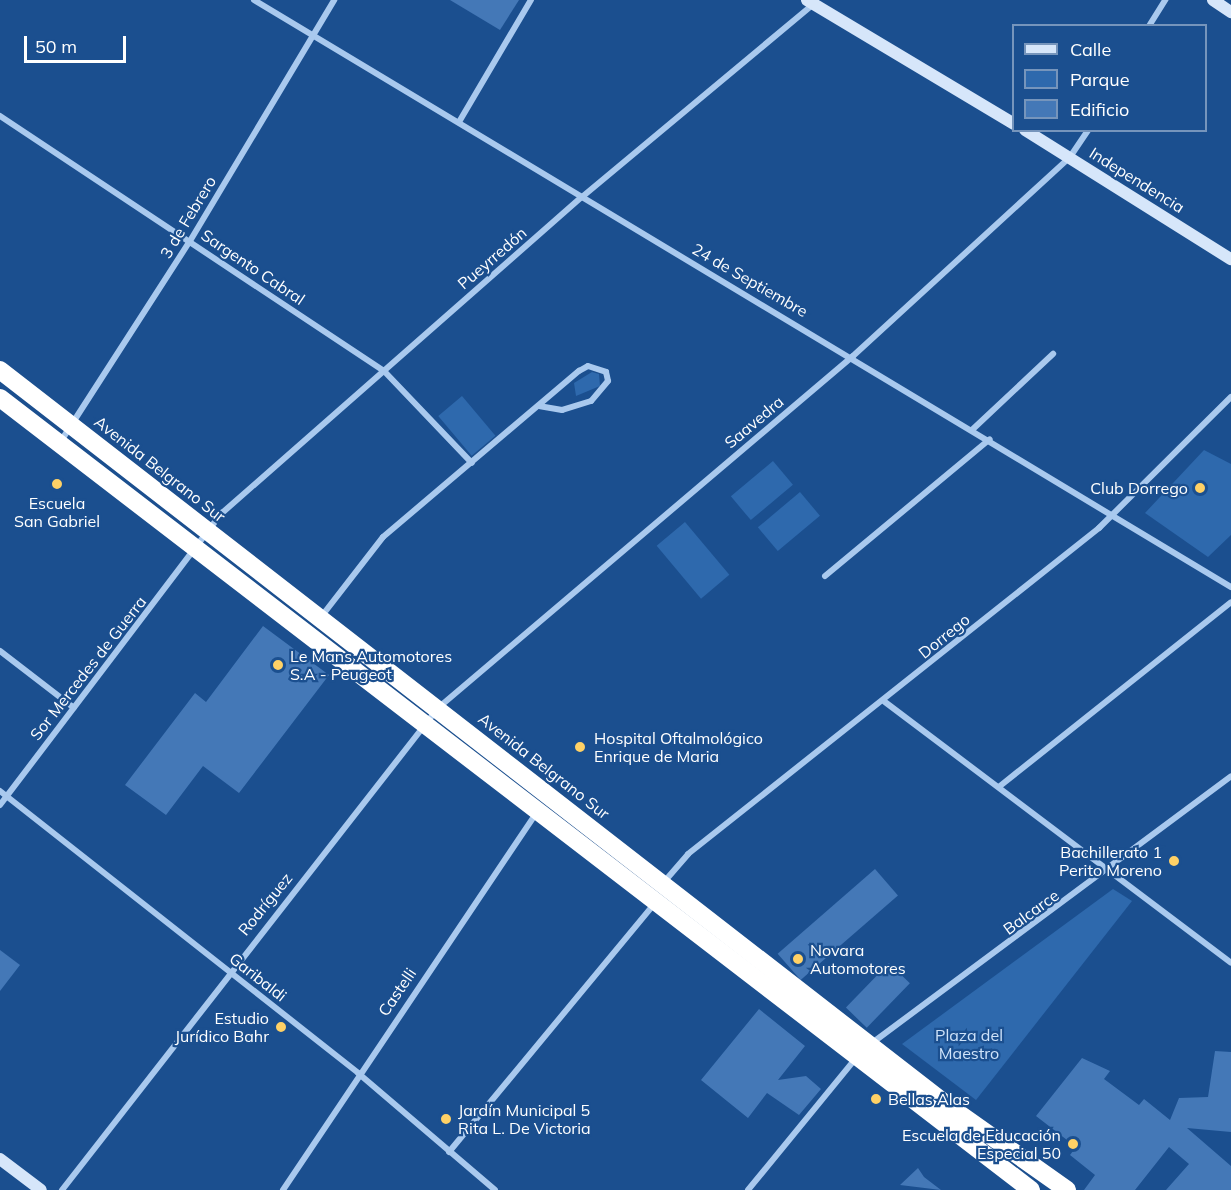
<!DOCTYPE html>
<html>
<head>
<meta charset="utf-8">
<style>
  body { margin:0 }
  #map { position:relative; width:1231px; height:1190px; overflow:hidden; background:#1b4f8f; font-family:Mulish,sans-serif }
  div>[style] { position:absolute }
  .green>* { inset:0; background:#2e69ad; transform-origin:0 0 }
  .building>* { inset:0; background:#4478b7; transform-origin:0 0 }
  .street>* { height:6px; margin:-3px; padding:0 3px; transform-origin:3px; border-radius:3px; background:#a9c9ee }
  .secondary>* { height:12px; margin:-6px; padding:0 6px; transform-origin:6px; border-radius:6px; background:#d6e6fa }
  .highway>* { height:18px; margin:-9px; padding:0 9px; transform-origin:9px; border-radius:9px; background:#fff }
  .dots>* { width:16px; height:16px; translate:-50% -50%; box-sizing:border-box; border:3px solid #1b4f8f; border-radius:50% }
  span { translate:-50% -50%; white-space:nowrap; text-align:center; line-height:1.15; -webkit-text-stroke:4.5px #1b4f8f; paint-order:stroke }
  .street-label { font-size:16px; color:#fff }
  .poi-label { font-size:16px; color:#fff }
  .right { translate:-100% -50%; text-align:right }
  .left { translate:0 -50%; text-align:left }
  .park-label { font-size:16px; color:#cfe3fa }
  .legend { position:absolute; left:1012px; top:24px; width:195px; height:108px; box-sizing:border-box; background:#1b4f8f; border:2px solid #7695bc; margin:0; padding:8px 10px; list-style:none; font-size:18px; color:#fff }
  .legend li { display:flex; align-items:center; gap:12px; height:30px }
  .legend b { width:30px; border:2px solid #7695bc }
  .scale { position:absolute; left:24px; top:36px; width:102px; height:27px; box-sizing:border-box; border:3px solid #fff; border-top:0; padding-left:8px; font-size:18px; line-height:21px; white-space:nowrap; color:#fff; -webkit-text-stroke:4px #1b4f8f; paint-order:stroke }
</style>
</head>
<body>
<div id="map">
  <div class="green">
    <div style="clip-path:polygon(592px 372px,599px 374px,600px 386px,576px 396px,574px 383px)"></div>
    <div style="left:462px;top:396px;width:52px;height:31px;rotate:50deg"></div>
    <div style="clip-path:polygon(1204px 450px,1231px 464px,1231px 535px,1208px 557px,1145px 513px)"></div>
    <div style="left:773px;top:461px;width:31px;height:55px;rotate:50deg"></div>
    <div style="left:800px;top:492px;width:31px;height:55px;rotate:50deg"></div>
    <div style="left:685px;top:522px;width:69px;height:37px;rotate:50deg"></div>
    <div style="clip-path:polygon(1113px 889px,1132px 901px,976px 1100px,902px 1044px)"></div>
  </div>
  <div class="building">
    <div style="clip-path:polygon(450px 0,519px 0,500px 30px)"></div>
    <div style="clip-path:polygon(263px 626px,329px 675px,239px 793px,203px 766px,166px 815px,125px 785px,195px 693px,206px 702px)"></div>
    <div style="left:875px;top:869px;width:35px;height:129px;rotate:49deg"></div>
    <div style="clip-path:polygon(0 950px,20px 965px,0 991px)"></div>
    <div style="left:889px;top:963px;width:29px;height:62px;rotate:44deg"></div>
    <div style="clip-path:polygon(759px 1009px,805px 1046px,778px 1080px,806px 1076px,821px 1089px,799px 1115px,767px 1093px,748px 1118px,701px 1080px)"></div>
    <div style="clip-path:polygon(1215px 1051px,1231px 1052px,1231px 1132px,1187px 1128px,1231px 1166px,1231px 1190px,1166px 1190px,1189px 1164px,1169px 1147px,1135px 1190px,1084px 1190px,1095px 1175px,1070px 1155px,1076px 1147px,1036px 1116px,1082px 1058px,1110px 1071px,1104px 1079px,1139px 1105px,1144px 1099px,1170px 1120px,1179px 1098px,1208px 1097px)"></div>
    <div style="clip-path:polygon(918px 1168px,924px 1177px,941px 1190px,900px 1185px)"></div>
  </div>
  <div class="street">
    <div style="left:254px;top:0;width:1140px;rotate:31deg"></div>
    <div style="left:1149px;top:26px;width:31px;rotate:-58deg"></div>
    <div style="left:0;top:116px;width:461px;rotate:33.6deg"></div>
    <div style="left:384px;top:371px;width:127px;rotate:46.3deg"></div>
    <div style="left:459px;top:122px;width:142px;rotate:-59.5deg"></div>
    <div style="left:973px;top:429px;width:110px;rotate:-43.2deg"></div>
    <div style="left:61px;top:441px;width:238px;rotate:-57.2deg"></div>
    <div style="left:190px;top:241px;width:281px;rotate:-59.1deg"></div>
    <div style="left:825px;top:576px;width:214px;rotate:-39.7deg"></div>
    <div style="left:321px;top:617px;width:101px;rotate:-52.2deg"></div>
    <div style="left:383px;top:537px;width:257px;rotate:-40.3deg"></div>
    <div style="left:579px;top:371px;width:10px;rotate:-29deg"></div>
    <div style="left:588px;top:366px;width:19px;rotate:18deg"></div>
    <div style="left:606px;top:372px;width:9px;rotate:77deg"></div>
    <div style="left:608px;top:381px;width:26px;rotate:130deg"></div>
    <div style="left:591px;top:401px;width:30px;rotate:163deg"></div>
    <div style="left:562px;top:410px;width:22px;rotate:-170deg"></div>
    <div style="left:0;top:651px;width:93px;rotate:37.6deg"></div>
    <div style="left:885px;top:702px;width:433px;rotate:37deg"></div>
    <div style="left:1000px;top:786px;width:295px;rotate:-38.5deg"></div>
    <div style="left:0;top:791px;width:456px;rotate:38.2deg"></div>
    <div style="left:358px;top:1073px;width:180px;rotate:40.5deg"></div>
    <div style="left:0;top:805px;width:367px;rotate:-52.8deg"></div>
    <div style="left:222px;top:513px;width:479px;rotate:-41.3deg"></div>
    <div style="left:582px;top:197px;width:303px;rotate:-39.8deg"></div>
    <div style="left:664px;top:882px;width:37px;rotate:-49deg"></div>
    <div style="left:688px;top:854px;width:525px;rotate:-38.42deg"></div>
    <div style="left:1099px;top:528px;width:186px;rotate:-44.8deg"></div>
    <div style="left:872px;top:1043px;width:447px;rotate:-36.6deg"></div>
    <div style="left:449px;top:1152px;width:323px;rotate:-50.4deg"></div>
    <div style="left:62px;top:1190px;width:611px;rotate:-52.04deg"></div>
    <div style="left:438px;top:708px;width:544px;rotate:-40.3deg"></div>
    <div style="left:853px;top:356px;width:294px;rotate:-42.5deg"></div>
    <div style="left:1070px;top:157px;width:32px;rotate:-56deg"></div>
    <div style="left:283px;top:1190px;width:455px;rotate:-56.1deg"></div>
    <div style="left:748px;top:1190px;width:171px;rotate:-50.7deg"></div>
  </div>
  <div class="secondary">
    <div style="left:807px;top:0;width:241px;rotate:30.9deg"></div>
    <div style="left:1213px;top:0;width:22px;rotate:34deg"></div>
    <div style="left:1025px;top:130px;width:243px;rotate:32.1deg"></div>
    <div style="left:0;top:1159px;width:51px;rotate:37.1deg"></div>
  </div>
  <div class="highway">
    <div style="left:0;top:370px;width:1199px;rotate:37.82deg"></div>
    <div style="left:947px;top:1105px;width:147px;rotate:35.3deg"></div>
    <div style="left:0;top:398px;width:1300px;rotate:37.53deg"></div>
  </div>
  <div class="dots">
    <div style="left:57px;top:484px;background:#ffd166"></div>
    <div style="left:1200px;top:488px;background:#ffd166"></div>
    <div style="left:278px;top:665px;background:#ffd166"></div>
    <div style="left:580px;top:747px;background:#ffd166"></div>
    <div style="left:1174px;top:861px;background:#ffd166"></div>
    <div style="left:798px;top:959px;background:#ffd166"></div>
    <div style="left:281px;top:1027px;background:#ffd166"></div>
    <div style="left:876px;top:1099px;background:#ffd166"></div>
    <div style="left:446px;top:1119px;background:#ffd166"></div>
    <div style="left:1073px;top:1144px;background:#ffd166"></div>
  </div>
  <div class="street-label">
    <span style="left:1137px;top:180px;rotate:32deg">Independencia</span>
    <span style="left:188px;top:217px;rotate:-59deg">3 de Febrero</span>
    <span style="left:492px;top:258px;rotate:-41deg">Pueyrredón</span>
    <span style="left:253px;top:267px;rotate:34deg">Sargento Cabral</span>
    <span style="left:750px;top:280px;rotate:30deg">24 de Septiembre</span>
    <span style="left:754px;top:422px;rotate:-40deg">Saavedra</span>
    <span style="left:160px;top:469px;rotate:38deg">Avenida Belgrano Sur</span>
    <span style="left:944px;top:636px;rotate:-39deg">Dorrego</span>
    <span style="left:88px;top:668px;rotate:-52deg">Sor Mercedes de Guerra</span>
    <span style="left:544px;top:766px;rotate:38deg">Avenida Belgrano Sur</span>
    <span style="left:265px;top:904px;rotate:-51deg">Rodríguez</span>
    <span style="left:1031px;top:912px;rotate:-36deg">Balcarce</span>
    <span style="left:258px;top:977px;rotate:38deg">Garibaldi</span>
    <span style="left:397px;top:992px;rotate:-56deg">Castelli</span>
  </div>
  <div class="poi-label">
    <span class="right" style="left:1188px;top:488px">Club Dorrego</span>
    <span style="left:57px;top:512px">Escuela<br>San Gabriel</span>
    <span class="left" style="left:290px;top:665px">Le Mans Automotores<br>S.A - Peugeot</span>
    <span class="left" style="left:594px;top:747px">Hospital Oftalmológico<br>Enrique de Maria</span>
    <span class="right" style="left:1162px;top:861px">Bachillerato 1<br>Perito Moreno</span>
    <span class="left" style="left:810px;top:959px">Novara<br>Automotores</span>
    <span class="right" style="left:269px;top:1027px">Estudio<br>Jurídico Bahr</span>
    <span class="left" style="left:888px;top:1099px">Bellas Alas</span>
    <span class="left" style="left:458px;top:1119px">Jardín Municipal 5<br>Rita L. De Victoria</span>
    <span class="right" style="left:1061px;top:1144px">Escuela de Educación<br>Especial 50</span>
  </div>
  <div class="park-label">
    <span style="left:969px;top:1044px">Plaza del<br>Maestro</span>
  </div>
  <ul class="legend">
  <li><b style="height:8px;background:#d6e6fa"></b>Calle</li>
  <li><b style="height:16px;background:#2e69ad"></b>Parque</li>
  <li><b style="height:16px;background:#4478b7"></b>Edificio</li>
  </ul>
  <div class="scale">50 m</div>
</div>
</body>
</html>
